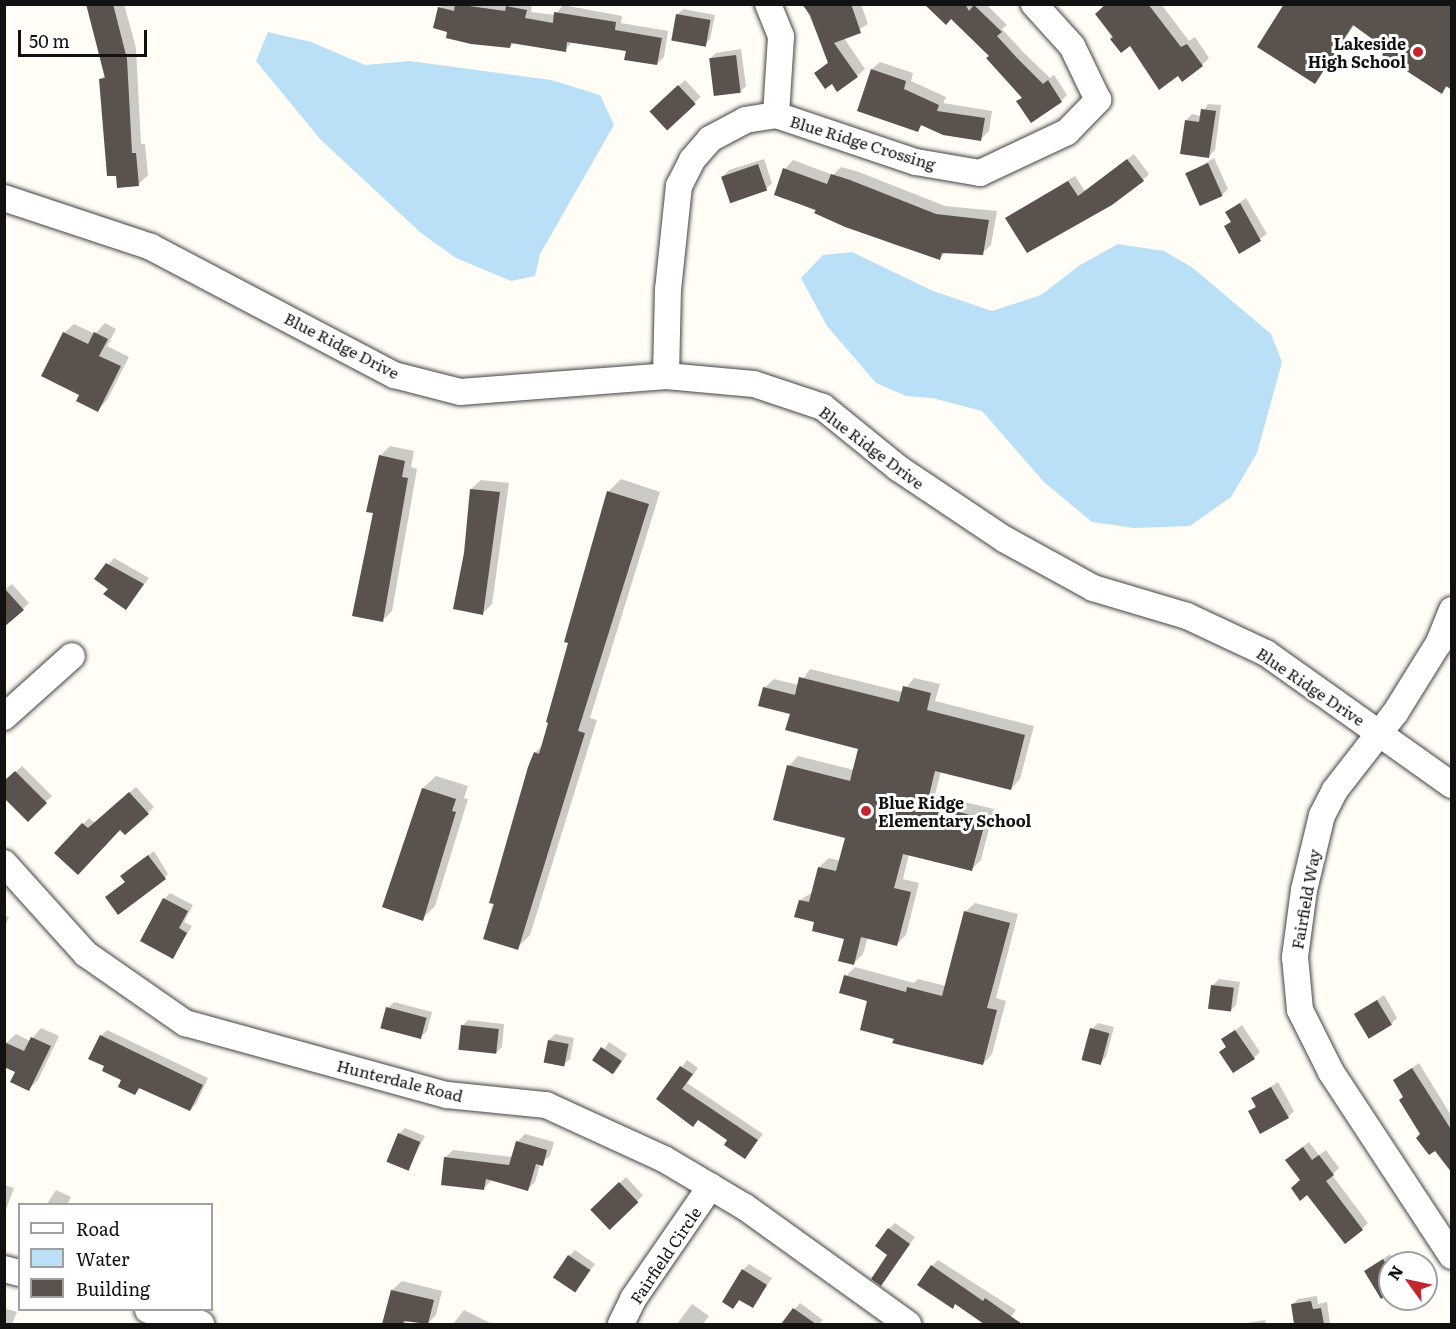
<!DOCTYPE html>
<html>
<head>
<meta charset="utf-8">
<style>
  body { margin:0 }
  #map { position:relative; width:1456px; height:1329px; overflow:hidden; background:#fffdf5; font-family:Literata,serif }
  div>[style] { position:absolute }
  .water>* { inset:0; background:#b9e0f7 }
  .shadow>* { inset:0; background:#0003; transform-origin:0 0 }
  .building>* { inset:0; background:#5a524d; transform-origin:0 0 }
  .roads { filter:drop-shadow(0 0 2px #444) drop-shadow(0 0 2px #444) }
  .minor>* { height:26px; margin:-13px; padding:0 13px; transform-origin:13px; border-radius:13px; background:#fff }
  .dots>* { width:16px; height:16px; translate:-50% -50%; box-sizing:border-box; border:3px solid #fff; border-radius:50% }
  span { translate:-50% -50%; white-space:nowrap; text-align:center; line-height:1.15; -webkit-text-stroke:6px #fff; paint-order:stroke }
  .poi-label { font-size:16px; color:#111; font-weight:700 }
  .right { translate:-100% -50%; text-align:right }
  .left { translate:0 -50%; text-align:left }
  .street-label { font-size:16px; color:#111 }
  .frame { position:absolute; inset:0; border:6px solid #111; pointer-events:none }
  .legend { position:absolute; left:18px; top:1203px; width:195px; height:108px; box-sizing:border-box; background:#fff; border:2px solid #a0a0a0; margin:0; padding:8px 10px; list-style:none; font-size:18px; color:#111 }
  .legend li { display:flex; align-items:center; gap:12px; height:30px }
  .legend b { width:30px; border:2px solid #a0a0a0 }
  .north { position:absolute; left:1378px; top:1251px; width:60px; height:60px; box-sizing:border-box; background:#fff; border:2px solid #a0a0a0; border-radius:50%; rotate:303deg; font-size:16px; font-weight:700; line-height:24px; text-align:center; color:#111 }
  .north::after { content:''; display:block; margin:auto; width:21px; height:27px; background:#c4262e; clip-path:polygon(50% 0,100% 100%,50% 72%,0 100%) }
  .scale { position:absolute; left:18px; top:30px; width:129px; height:27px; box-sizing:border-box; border:3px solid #111; border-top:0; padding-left:8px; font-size:18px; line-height:21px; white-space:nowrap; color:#111; -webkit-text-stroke:4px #fff; paint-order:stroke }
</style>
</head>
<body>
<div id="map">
  <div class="water">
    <div style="clip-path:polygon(268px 32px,311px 42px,365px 65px,410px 61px,551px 80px,600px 95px,614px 125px,540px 254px,535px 276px,511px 281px,456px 258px,421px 233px,320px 139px,256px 61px)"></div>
    <div style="clip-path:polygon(1118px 244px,1164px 251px,1193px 268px,1271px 334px,1282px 362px,1257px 453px,1231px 497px,1190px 526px,1134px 528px,1092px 522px,1044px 482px,982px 411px,932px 398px,906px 396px,876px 383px,827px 326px,801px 278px,823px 255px,852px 252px,933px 291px,992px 311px,1041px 295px,1080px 265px)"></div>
  </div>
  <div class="shadow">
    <div style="clip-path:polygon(88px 4px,124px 4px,136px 48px,141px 144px,145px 144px,148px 175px,138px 185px,101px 79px,106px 74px)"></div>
    <div style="clip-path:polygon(443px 4px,532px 4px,531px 12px,555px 15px,563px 5px,622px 16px,621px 23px,668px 31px,664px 57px,657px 64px,627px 49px,572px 42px,565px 50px,515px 42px,510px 47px,449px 31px,440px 8px)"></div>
    <div style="clip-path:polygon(804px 4px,861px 4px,868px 24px,844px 38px,865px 69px,857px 76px,833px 82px,816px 73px,829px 61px)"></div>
    <div style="clip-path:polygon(927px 4px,986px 4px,1007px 25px,1002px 29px,1023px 52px,1050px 78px,1054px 75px,1067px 95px,1061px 101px,1018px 101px,1023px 97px,991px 56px,951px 17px)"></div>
    <div style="clip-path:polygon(1100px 4px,1161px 4px,1189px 41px,1195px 37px,1209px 58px,1202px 65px,1178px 74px,1130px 44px,1121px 51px,1096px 14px,1103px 8px)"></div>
    <div style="clip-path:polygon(1286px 4px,1452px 4px,1448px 86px,1442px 92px,1355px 24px,1315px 82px)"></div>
    <div style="clip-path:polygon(683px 9px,715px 15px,710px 39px,704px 45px,677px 15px)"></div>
    <div style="clip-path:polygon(741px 49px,746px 86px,740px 92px,710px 59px,716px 53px)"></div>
    <div style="clip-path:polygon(880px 62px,913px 73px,911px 81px,946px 97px,943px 103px,992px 111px,989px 131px,981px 139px,923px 124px,917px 130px,872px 69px)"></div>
    <div style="left:685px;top:80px;width:23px;height:46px;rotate:47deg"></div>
    <div style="clip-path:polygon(1208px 104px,1221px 105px,1215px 150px,1209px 156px,1186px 120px,1192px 114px,1201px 116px)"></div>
    <div style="clip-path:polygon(1134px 154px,1149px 174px,1143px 180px,1007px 218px,1075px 176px,1085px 191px)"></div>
    <div style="clip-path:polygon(1214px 158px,1228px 189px,1222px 195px,1187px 174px)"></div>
    <div style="clip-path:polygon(764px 159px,772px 183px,766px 189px,723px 176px,729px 170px)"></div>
    <div style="clip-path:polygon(793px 160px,833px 175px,841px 167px,859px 172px,945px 206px,997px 211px,991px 245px,982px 253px,946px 252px,940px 258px,895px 245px,776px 194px,785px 169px)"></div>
    <div style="clip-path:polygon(1246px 198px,1267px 234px,1240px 252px,1226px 226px,1232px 220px,1227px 212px)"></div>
    <div style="clip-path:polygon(105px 323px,116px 329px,107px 346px,129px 357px,107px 400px,98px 410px,64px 333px,74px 324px,95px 334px)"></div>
    <div style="clip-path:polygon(390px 446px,414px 451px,411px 467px,417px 469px,392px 611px,383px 620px,375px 512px,380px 456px)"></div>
    <div style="clip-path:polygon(621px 479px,660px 492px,590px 718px,597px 720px,530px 935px,517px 948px,484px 938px,517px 807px,535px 753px,543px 745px,608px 492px)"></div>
    <div style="clip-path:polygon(481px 480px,509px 483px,492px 604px,483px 613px,466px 553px,471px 489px)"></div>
    <div style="clip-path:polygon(114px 558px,149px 578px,126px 608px,97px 579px)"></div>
    <div style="clip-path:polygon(12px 584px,29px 603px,23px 609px,4px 590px)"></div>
    <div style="clip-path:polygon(810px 669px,903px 692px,914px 678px,940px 684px,935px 701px,1034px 726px,1020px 779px,1011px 789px,941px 771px,935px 795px,994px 809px,981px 860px,972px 869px,909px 854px,903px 879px,919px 883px,906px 935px,897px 944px,868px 937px,863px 954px,854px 963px,846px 938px,816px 921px,800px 900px,813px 892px,819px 867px,829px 858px,841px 861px,847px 837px,789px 766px,798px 756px,854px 770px,860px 748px,791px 712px,764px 688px,774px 679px,799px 685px)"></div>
    <div style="clip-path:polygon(22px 766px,52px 796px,28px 819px,4px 783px)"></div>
    <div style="clip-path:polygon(436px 776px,468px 786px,464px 798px,468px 799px,435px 906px,422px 919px,423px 788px)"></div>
    <div style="clip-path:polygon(136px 787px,154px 807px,148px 813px,56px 853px,89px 818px,95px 823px)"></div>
    <div style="clip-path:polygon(154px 851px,168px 874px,162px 880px,126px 881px,128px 870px)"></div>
    <div style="clip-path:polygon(170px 893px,193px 905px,184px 922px,192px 926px,173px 957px,164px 899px)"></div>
    <div style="clip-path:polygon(975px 903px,1018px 914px,996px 998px,1006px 1001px,992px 1054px,983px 1064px,895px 1037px,846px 976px,855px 967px,914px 983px,918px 979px,946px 986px,965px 912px)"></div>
    <div style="clip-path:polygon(4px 915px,9px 917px,4px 929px)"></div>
    <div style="clip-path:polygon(1219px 979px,1240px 982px,1236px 1005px,1230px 1011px,1213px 985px)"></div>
    <div style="clip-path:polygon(1384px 995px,1397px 1018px,1391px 1024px,1356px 1015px)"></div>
    <div style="clip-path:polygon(394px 1002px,432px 1012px,427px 1031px,421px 1037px,388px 1008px)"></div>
    <div style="clip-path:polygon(468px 1020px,504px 1024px,502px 1047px,496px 1053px,462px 1026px)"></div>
    <div style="clip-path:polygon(1098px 1023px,1114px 1027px,1106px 1057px,1100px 1063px,1092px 1029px)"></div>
    <div style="clip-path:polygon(1242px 1025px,1260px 1052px,1254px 1058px,1227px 1046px,1223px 1040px)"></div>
    <div style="clip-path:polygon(41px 1028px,59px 1036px,38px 1080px,29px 1089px,17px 1072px,6px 1043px,16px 1034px,30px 1041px)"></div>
    <div style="clip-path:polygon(107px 1030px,208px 1078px,196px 1104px,190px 1110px,141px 1087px,135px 1093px,106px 1066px,101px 1036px)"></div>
    <div style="clip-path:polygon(555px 1034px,574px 1038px,570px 1059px,563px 1065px,549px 1040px)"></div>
    <div style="left:609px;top:1042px;width:22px;height:23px;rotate:34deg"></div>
    <div style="clip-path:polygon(687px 1060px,698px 1068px,687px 1083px,763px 1134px,745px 1157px,730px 1139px,699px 1119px,658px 1099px)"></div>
    <div style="clip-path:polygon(1419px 1063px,1452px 1117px,1452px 1171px,1395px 1080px)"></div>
    <div style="clip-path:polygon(1278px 1082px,1294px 1111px,1288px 1117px,1250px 1112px,1257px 1105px,1253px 1098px)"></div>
    <div style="clip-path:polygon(405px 1128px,425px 1136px,408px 1169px,399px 1134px)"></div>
    <div style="clip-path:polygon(525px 1134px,554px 1142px,550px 1156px,540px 1164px,535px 1182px,527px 1190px,492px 1180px,484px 1188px,445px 1158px,453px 1150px,513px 1157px,518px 1141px)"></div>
    <div style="clip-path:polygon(1309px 1142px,1319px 1155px,1326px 1150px,1339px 1168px,1332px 1175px,1368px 1223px,1362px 1229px,1301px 1180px,1293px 1154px)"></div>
    <div style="left:626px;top:1177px;width:25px;height:47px;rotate:47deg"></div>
    <div style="clip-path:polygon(4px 1185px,14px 1188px,4px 1215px)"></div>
    <div style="clip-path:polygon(56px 1190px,71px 1197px,68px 1203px,72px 1204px,47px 1204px)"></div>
    <div style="clip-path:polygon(895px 1223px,915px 1237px,886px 1278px,889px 1229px)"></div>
    <div style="clip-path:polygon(575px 1250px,595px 1264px,574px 1292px,569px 1256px)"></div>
    <div style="clip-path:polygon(1390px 1254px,1395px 1263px,1390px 1263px,1390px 1291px,1366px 1271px)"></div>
    <div style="clip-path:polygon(938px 1260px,1016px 1310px,1006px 1324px,987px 1324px,956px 1303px,932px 1266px)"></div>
    <div style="clip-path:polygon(749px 1264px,772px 1278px,753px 1306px,741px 1299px,733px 1307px,743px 1270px)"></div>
    <div style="clip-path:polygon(402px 1281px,442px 1291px,436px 1315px,427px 1324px,409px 1320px,405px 1324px,384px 1323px,392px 1290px)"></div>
    <div style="clip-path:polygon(1317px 1296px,1318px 1304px,1327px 1302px,1330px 1324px,1295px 1324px,1292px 1305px,1298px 1299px)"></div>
    <div style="clip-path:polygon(800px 1303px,823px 1320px,819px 1324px,783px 1324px)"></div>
    <div style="clip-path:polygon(692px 1304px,709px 1316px,703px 1324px,677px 1324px)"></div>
    <div style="clip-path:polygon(4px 1308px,17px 1312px,12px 1324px,4px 1324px)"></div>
    <div style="clip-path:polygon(464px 1310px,492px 1324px,453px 1324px)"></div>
    <div style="clip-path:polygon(1265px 1320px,1266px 1324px,1240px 1324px)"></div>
  </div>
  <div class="building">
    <div style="clip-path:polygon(86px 4px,113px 4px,127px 59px,132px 153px,136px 153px,139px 186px,117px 188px,116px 176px,107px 176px,99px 79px,105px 78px)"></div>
    <div style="clip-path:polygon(455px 4px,505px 11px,506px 6px,527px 10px,525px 18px,553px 23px,554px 12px,616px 22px,615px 30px,662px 38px,657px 65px,624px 60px,626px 51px,567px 42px,566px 52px,511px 43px,510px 48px,471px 44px,446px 38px,447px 32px,433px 28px,438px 7px,454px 11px)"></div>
    <div style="clip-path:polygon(802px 4px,851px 4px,861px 33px,834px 43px,858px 77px,837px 92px,832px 84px,825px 89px,814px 73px,828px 63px,810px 15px)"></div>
    <div style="clip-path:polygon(924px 4px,965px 4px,969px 11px,974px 5px,1002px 32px,997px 36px,1017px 58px,1043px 84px,1048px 80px,1062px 102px,1031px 123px,1016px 101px,1022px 98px,986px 58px,989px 56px,951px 19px,946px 25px)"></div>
    <div style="clip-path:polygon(1106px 4px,1148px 4px,1181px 47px,1187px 44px,1203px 66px,1182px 82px,1178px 76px,1159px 90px,1130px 46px,1121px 53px,1110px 39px,1113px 37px,1095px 14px)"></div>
    <div style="clip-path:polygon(1284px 4px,1452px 4px,1452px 90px,1446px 86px,1442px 94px,1382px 55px,1386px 49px,1353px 25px,1315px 84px,1257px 47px)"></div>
    <div style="left:676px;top:14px;width:35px;height:27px;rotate:10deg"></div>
    <div style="left:736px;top:55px;width:38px;height:27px;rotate:83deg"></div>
    <div style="clip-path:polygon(871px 69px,906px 81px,904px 89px,939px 105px,937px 111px,985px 118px,981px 141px,943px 135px,921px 125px,918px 132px,857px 111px)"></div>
    <div style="left:678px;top:85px;width:26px;height:39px;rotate:47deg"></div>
    <div style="clip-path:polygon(1201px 109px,1216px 111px,1209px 158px,1180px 154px,1185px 120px,1199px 122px)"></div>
    <div style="clip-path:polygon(1127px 159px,1144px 181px,1112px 205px,1027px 253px,1005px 218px,1068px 181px,1078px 196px)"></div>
    <div style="left:1208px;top:163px;width:36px;height:25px;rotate:66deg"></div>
    <div style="left:758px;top:164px;width:28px;height:39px;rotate:71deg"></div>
    <div style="clip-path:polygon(783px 168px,827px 184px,831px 174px,850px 180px,936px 214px,989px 220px,983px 255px,942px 253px,940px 260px,845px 227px,814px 213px,816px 210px,774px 195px)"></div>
    <div style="clip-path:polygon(1240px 203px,1261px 241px,1239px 254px,1224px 226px,1231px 222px,1225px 212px)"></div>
    <div style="clip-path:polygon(63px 332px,88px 344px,94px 332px,108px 339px,99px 356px,121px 366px,98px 412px,76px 401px,79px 395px,41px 376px)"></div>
    <div style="clip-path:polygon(379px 455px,405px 461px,402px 477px,408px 478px,383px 622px,352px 616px,373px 513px,366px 512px)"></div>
    <div style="clip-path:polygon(470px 489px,500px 492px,483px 615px,453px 609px,464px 553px)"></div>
    <div style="clip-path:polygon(607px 491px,649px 504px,578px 731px,585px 733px,518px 950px,483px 939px,494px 904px,489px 903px,528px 767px,534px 752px,539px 754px,548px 723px,546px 722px,568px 643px,564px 642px)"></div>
    <div style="clip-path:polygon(106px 563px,144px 584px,126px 610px,103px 594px,108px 589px,94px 579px)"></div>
    <div style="clip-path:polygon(4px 588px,24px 610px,4px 627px)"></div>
    <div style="clip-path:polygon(799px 677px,899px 702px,903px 686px,931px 693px,927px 710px,1025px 735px,1011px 790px,935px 771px,927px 804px,986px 819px,972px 871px,903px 854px,894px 888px,911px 892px,897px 946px,861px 937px,854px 965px,838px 961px,844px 939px,812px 931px,814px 922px,794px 917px,799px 900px,809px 902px,818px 867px,836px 871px,845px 838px,773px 820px,787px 765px,850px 781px,858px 749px,785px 730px,790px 714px,758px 706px,763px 687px,795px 695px)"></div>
    <div style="clip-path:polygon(15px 771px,47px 803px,28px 822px,4px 798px,4px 781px)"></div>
    <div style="clip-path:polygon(422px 788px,456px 799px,452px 811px,456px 812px,423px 921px,382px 907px)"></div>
    <div style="clip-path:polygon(129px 792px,149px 814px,125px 835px,120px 830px,78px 875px,54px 853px,82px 823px,88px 828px)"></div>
    <div style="clip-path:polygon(148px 855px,166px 879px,118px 915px,105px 897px,125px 882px,120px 876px)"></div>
    <div style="clip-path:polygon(163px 898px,188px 911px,179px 928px,187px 933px,173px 959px,140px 941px)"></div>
    <div style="clip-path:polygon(964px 911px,1010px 923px,987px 1008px,997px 1010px,983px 1065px,892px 1043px,894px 1039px,860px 1030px,867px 1001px,839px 993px,844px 975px,906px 992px,907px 987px,942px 996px)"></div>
    <div style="left:1211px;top:985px;width:23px;height:24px;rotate:7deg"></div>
    <div style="left:1377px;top:1000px;width:29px;height:27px;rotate:59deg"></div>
    <div style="left:386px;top:1007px;width:42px;height:22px;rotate:15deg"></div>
    <div style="left:461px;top:1025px;width:38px;height:25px;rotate:6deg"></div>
    <div style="left:1090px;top:1028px;width:20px;height:33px;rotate:15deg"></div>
    <div style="clip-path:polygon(1235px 1030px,1255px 1059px,1233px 1073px,1219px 1052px,1226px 1047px,1221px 1039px)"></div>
    <div style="clip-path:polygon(100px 1035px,203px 1085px,190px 1111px,139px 1088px,135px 1095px,118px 1087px,121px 1080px,102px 1071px,104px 1066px,88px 1059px)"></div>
    <div style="clip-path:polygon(31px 1037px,51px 1046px,29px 1091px,10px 1082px,15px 1072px,4px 1067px,4px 1042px,24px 1051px)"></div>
    <div style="left:548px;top:1040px;width:21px;height:23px;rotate:11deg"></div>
    <div style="left:601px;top:1047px;width:25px;height:16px;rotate:34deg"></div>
    <div style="clip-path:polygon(680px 1066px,693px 1074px,682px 1089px,758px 1140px,745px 1159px,724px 1145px,727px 1140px,698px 1120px,693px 1127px,656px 1099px)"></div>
    <div style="clip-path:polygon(1412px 1068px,1452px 1131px,1452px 1173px,1435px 1151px,1429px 1155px,1416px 1138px,1420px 1134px,1399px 1100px,1403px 1097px,1393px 1080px)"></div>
    <div style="clip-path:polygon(1271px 1087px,1289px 1118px,1260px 1134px,1248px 1111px,1256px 1107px,1251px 1098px)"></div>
    <div style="left:398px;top:1133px;width:24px;height:31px;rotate:22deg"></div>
    <div style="clip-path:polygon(516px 1141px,547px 1150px,543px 1166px,536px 1164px,528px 1191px,486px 1179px,484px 1190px,441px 1185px,444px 1157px,509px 1165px)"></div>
    <div style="clip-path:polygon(1303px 1147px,1312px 1160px,1319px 1155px,1334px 1175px,1326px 1181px,1363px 1230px,1345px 1244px,1307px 1195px,1300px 1201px,1291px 1188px,1300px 1180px,1285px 1160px)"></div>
    <div style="left:619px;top:1182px;width:28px;height:40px;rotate:46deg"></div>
    <div style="clip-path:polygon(888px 1228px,910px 1244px,881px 1286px,871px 1279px,887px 1255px,875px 1246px)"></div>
    <div style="left:568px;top:1255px;width:27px;height:27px;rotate:34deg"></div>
    <div style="clip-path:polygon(1383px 1259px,1390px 1270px,1390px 1293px,1381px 1299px,1364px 1271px)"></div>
    <div style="clip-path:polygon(931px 1265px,983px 1301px,985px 1298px,1022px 1324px,984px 1324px,955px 1304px,953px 1309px,917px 1285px)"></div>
    <div style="clip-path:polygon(742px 1269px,767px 1285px,753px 1308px,739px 1300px,733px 1309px,722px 1302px)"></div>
    <div style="clip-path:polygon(391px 1290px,434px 1300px,428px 1324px,404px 1321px,403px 1324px,382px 1324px)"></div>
    <div style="clip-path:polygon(1311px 1301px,1313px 1309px,1321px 1308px,1324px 1324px,1294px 1324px,1291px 1304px)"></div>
    <div style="clip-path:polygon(793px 1308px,816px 1324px,781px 1324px)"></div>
  </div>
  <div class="roads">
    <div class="minor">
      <div style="left:768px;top:4px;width:35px;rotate:68deg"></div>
      <div style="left:781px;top:37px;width:78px;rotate:93.7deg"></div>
      <div style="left:776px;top:115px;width:148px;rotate:18.6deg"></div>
      <div style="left:916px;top:162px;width:65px;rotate:9.8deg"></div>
      <div style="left:980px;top:173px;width:96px;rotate:-25.2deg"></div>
      <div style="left:1067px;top:132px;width:45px;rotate:-45.9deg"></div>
      <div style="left:1098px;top:100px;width:60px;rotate:-115.7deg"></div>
      <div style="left:1072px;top:46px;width:57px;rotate:-132.1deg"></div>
      <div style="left:4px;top:198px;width:155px;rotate:18.4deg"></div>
      <div style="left:151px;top:247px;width:275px;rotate:27.8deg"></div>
      <div style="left:394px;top:375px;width:68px;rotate:14.4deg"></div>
      <div style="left:460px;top:392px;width:207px;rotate:-4.4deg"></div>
      <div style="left:666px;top:376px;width:88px;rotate:5.2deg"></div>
      <div style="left:754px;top:384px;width:73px;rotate:18.4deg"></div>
      <div style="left:823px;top:407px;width:97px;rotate:39.1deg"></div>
      <div style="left:898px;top:468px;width:128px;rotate:33.8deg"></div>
      <div style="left:1004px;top:539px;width:102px;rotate:28.8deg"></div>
      <div style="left:1093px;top:588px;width:98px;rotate:16.6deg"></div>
      <div style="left:1187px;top:616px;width:87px;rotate:25.1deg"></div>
      <div style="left:1266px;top:653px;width:228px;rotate:35.4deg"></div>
      <div style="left:666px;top:376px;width:86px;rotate:-88.7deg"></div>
      <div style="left:668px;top:290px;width:105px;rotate:-84deg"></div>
      <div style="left:679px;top:186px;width:29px;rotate:-63deg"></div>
      <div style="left:692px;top:160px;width:28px;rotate:-49deg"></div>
      <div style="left:710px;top:139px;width:40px;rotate:-28deg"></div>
      <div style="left:745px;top:120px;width:31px;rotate:-9deg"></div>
      <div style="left:1452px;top:610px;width:37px;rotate:112deg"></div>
      <div style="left:1438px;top:644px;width:81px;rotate:121.9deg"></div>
      <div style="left:1395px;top:713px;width:98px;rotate:127.9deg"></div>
      <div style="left:1335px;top:790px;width:28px;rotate:117deg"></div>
      <div style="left:1322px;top:815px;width:77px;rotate:103.5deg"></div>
      <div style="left:1304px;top:890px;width:68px;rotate:97.7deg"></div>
      <div style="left:1295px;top:957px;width:53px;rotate:84.6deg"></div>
      <div style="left:1300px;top:1010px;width:69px;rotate:63.4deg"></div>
      <div style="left:1331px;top:1072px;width:220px;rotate:56.7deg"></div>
      <div style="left:4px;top:717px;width:91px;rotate:-41.9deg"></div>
      <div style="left:4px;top:863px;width:122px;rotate:48deg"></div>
      <div style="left:86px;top:954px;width:121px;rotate:34.9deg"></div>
      <div style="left:185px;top:1023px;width:272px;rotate:15.4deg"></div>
      <div style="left:447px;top:1095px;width:100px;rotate:5.8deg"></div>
      <div style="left:546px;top:1105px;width:130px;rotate:24.6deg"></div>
      <div style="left:664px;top:1159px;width:94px;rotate:30.7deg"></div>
      <div style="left:745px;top:1207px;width:201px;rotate:35.7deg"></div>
      <div style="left:4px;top:1269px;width:16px;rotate:14deg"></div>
      <div style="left:148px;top:1310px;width:55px;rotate:14.8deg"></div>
      <div style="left:621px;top:1324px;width:28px;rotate:-64deg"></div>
      <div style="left:633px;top:1299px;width:137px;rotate:-55.4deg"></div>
    </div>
  </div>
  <div class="dots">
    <div style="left:1418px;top:52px;background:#c4262e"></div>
    <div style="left:866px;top:811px;background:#c4262e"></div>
  </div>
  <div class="poi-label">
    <span class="right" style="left:1406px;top:52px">Lakeside<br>High School</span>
    <span class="left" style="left:878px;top:811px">Blue Ridge<br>Elementary School</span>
  </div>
  <div class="street-label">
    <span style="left:863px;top:142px;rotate:17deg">Blue Ridge Crossing</span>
    <span style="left:342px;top:345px;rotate:27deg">Blue Ridge Drive</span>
    <span style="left:872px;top:447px;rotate:37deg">Blue Ridge Drive</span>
    <span style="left:1311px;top:686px;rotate:34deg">Blue Ridge Drive</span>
    <span style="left:1305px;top:899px;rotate:-80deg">Fairfield Way</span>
    <span style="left:400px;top:1080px;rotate:14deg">Hunterdale Road</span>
    <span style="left:665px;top:1255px;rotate:-56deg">Fairfield Circle</span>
  </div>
  <div class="frame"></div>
  <ul class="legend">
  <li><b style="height:8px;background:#fff"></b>Road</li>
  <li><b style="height:16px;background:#b9e0f7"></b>Water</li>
  <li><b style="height:16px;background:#5a524d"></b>Building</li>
  </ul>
  <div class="north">N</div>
  <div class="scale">50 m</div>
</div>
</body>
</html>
